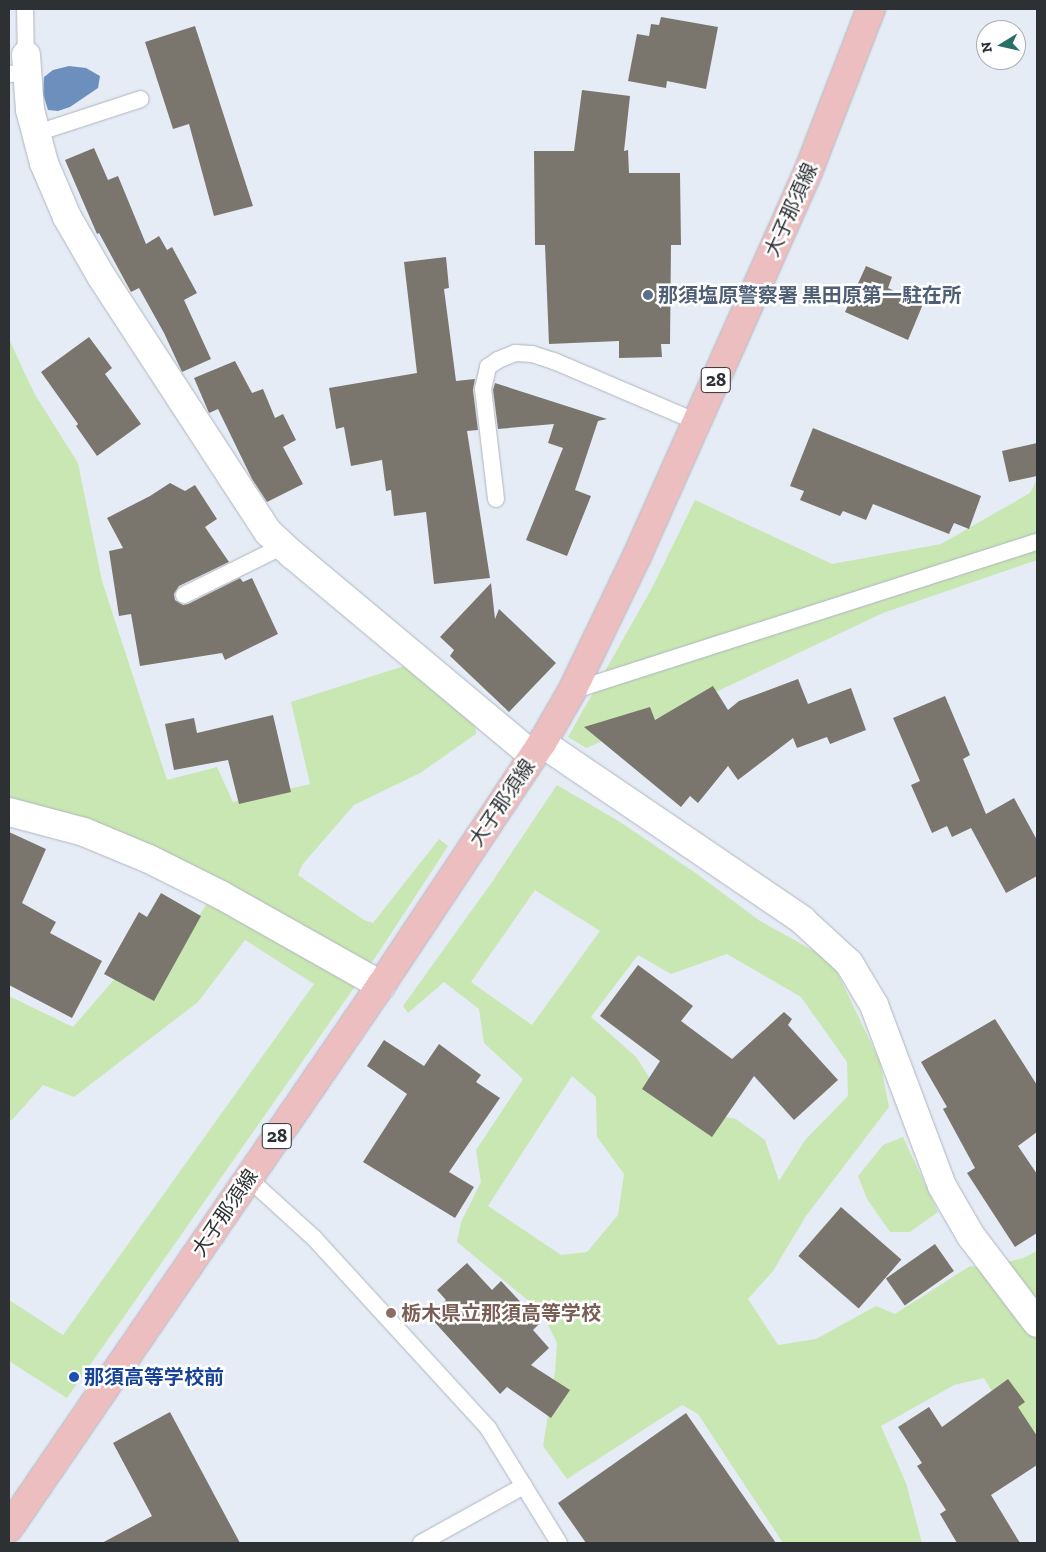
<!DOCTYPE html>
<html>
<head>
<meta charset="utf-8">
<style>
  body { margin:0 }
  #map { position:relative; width:1046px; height:1552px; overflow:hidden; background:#e6ecf6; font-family:"Zilla Slab","Noto Sans JP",serif }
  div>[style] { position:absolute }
  .green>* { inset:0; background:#c8e7b2 }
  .water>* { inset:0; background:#6d8fbe }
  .building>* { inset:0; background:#7b766d; transform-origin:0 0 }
  .roads { filter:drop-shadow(0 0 1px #afb5be) drop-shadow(0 0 1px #afb5be) }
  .service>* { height:16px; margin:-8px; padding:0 8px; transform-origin:8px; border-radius:8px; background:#fff }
  .minor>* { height:28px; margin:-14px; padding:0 14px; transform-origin:14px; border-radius:14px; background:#fff }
  .tertiary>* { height:28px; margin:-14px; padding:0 14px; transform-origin:14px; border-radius:14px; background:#fff }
  .primary>* { height:28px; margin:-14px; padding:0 14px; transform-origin:14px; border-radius:14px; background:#edbebf }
  .dots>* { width:14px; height:14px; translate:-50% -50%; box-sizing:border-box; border:2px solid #fff; border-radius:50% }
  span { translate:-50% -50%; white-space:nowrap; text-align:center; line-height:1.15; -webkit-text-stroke:5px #fff; paint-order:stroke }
  .shield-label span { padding:1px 4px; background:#fff; border:1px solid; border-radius:4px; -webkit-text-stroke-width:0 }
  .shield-label { font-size:19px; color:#2e3134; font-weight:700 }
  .street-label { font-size:20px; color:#2e3134 }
  .service-label { font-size:20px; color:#4e5e75; font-weight:700 }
  .left { translate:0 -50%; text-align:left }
  .education-label { font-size:20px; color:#785e54; font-weight:700 }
  .transit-label { font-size:20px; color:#164399; font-weight:700 }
  .frame { position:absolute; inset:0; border:10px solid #2e3134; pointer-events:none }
  .north { position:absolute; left:976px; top:20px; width:50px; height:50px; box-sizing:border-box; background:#fff; border:1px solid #abadae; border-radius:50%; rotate:261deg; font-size:14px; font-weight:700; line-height:20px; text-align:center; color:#2e3134 }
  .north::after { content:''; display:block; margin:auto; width:18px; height:22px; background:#287067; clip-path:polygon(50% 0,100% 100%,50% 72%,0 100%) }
</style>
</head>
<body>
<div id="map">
  <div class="green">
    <div style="clip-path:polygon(9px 339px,34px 393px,78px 463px,102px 581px,167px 780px,217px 767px,233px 802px,310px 784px,291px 702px,404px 666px,475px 723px,476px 734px,420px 773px,354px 805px,302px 865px,298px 875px,364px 920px,373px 923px,439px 839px,448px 846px,379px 952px,67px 1398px,9px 1361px,9px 1300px,63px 1335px,314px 984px,245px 940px,198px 1002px,74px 1097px,43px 1085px,12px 1120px,9px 1120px,9px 996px,73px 1027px,117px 976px,166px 964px,219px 886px,9px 823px)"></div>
    <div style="clip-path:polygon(1037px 479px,1037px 560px,883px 613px,684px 707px,586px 748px,568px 737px,653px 586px,695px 500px,832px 564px,941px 544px,1030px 493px)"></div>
    <div style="clip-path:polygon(evenodd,557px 785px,620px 822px,697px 874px,760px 921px,832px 961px,880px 1062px,889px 1107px,806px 1216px,773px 1271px,748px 1299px,778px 1345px,816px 1339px,876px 1306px,895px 1314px,970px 1266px,984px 1268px,1023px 1258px,1037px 1251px,1037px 1468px,984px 1378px,954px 1385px,881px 1426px,906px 1483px,922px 1543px,783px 1543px,698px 1414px,682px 1405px,567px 1479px,543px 1446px,555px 1372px,557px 1343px,541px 1311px,457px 1242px,461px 1222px,481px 1182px,476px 1150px,523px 1079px,484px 1043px,479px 1009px,444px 982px,408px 1013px,403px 1006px,492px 882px,557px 785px,535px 890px,600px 931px,532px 1025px,471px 982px,535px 890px,557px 785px,727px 954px,801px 997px,847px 1062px,848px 1096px,805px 1140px,779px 1181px,765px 1140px,736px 1119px,668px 1106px,636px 1057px,591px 1017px,638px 955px,671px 974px,727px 954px,557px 785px,572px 1076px,596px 1097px,597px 1137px,624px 1174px,618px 1215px,587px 1252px,561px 1255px,488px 1206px,572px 1076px)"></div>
    <div style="clip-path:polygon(903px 1137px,938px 1212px,910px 1232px,890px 1232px,867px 1199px,858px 1176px,883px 1145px)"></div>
  </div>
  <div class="water">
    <div style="clip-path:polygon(69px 66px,86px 68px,100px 76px,98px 88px,70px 107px,58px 111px,48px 110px,43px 94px,44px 77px,53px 70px)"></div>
  </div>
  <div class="building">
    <div style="clip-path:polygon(661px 17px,718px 27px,706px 89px,667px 81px,666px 88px,628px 81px,637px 34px,649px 36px,651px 24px,659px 25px)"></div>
    <div style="clip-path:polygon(195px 26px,253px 206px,214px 216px,189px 124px,173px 129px,145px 42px)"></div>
    <div style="clip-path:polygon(582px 90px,630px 96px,624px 151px,628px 150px,629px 173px,680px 173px,681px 245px,671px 245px,670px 344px,661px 344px,662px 357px,619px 358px,619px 341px,549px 344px,545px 245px,535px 245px,534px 151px,574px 151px)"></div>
    <div style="clip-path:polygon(94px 148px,108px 180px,118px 176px,146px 244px,159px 236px,167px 250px,172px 247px,197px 293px,184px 300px,211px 359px,182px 372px,164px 333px,139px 288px,131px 292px,99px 233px,97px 234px,65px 160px)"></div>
    <div style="clip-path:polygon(446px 257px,449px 288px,444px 289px,456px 381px,475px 379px,473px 390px,478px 430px,467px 431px,490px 578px,434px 584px,426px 512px,394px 516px,391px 490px,386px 491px,382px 460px,351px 466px,344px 427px,336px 429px,329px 388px,417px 373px,404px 262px)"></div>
    <div style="clip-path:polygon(866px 266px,892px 277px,888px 288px,923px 304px,908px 340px,845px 312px)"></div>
    <div style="clip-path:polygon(89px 337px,112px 368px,105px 374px,141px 424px,97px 456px,76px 426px,78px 424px,41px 372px)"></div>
    <div style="clip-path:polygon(235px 361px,252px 393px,263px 389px,275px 418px,283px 414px,296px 440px,283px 447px,303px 484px,267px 502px,252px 479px,218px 409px,209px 413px,194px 378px)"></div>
    <div style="clip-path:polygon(495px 383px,607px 419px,598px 421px,575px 490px,591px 496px,567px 556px,526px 540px,563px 448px,548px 443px,554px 424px,498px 429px,493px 390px)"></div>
    <div style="clip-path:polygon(813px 428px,981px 496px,969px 529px,954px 523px,949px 534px,873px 504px,866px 520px,843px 511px,840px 516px,800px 500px,804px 491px,790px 486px)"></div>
    <div style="clip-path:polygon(1037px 443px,1037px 476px,1009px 482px,1002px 451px)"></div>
    <div style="clip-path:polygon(170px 483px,185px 491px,195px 485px,217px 519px,205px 527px,229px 562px,179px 586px,174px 594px,175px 600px,183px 605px,188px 604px,240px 578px,243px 582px,252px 578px,278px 634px,225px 660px,222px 653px,140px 666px,131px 614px,119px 616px,109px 551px,123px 548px,107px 518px,150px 496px)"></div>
    <div style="clip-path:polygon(491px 583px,495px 619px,499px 609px,556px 663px,509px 712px,450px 656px,454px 650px,440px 637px)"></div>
    <div style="clip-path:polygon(798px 679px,808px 704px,851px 688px,866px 730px,830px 744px,827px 737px,797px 748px,793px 738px,738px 780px,728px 766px,698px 803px,690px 796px,681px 807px,584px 727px,650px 707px,655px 720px,713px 686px,728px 710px,739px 701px)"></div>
    <div style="clip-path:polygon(945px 696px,970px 755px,963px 759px,986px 814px,1014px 798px,1037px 840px,1037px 876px,1006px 893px,971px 828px,952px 837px,947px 826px,932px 833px,911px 785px,920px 781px,893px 718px)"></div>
    <div style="clip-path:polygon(273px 715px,291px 792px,239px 804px,228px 760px,174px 770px,165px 724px,194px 718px,197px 733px)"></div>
    <div style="clip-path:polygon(9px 832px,46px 849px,22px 903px,56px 922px,50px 933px,102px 961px,72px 1018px,9px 985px)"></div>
    <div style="clip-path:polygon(161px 893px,201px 916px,154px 1001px,104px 974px,139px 912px,147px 917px)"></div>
    <div style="clip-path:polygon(638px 965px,693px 1006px,681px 1021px,732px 1059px,784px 1012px,792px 1019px,788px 1025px,838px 1080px,794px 1120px,754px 1076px,712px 1137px,642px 1089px,660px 1061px,600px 1016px)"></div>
    <div style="clip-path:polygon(995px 1019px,1037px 1085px,1037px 1132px,1018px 1146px,1037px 1174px,1037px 1233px,1015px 1247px,967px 1173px,975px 1168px,943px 1109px,947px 1107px,921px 1062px)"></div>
    <div style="clip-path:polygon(384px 1040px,424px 1066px,439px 1044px,481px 1075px,476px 1082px,500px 1098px,449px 1172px,474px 1187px,455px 1218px,363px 1162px,407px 1094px,367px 1066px)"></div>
    <div style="left:841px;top:1207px;width:80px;height:65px;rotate:41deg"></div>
    <div style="left:935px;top:1244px;width:33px;height:60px;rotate:55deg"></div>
    <div style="clip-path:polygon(467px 1263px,492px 1290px,501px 1281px,540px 1323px,533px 1330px,549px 1348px,531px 1365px,570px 1390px,551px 1418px,507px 1387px,500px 1394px,429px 1316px,446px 1300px,437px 1290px)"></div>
    <div style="clip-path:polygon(1008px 1379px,1025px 1402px,1018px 1407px,1037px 1436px,1037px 1465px,991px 1495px,1020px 1543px,957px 1543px,940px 1514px,946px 1510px,917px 1466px,922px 1463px,898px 1427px,929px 1407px,942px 1427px)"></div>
    <div style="clip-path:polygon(170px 1412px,240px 1543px,102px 1543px,152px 1516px,113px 1443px)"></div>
    <div style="clip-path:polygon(686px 1413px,776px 1543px,586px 1543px,558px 1503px)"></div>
  </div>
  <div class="roads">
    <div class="service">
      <div style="left:25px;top:9px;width:46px;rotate:88.8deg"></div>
      <div style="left:9px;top:74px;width:18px;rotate:-3deg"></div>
      <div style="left:37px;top:133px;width:109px;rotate:-18.1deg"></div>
      <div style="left:496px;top:499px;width:111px;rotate:-96.7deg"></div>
      <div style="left:483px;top:389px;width:23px;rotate:-77deg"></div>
      <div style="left:488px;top:367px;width:12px;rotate:-35deg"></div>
      <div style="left:498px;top:360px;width:18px;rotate:-22deg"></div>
      <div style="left:515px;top:353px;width:17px;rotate:3deg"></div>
      <div style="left:532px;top:354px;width:23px;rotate:18deg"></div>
      <div style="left:554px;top:361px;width:155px;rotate:23.1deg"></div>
      <div style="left:184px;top:595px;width:110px;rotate:-26.3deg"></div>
      <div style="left:572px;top:691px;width:488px;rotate:-17.8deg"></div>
      <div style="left:248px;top:1178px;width:89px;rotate:42.3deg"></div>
      <div style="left:314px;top:1238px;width:258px;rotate:47.5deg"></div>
      <div style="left:488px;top:1428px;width:135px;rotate:58.3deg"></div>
      <div style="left:421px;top:1543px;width:118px;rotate:-29deg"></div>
    </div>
    <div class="minor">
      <div style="left:26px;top:55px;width:55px;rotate:85.8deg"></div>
      <div style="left:30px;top:110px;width:55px;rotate:75.2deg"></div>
      <div style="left:44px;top:163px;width:59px;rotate:66.9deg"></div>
      <div style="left:67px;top:217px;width:68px;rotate:60deg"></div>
      <div style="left:101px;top:276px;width:306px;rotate:56.9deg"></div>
      <div style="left:268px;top:532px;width:34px;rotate:43deg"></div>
      <div style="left:293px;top:555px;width:313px;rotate:39.9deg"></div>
      <div style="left:9px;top:812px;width:78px;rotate:14.9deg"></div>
      <div style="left:84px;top:832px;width:70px;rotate:22.6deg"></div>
      <div style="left:149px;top:859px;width:80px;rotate:26.6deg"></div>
      <div style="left:221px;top:895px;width:184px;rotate:29.4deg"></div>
    </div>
    <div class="tertiary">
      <div style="left:542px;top:743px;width:315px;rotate:34.2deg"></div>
      <div style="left:802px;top:920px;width:64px;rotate:42.5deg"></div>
      <div style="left:849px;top:963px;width:49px;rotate:59.2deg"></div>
      <div style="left:874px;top:1005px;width:193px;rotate:69.4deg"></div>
      <div style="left:942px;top:1186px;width:58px;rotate:59.9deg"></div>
      <div style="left:971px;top:1236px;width:109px;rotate:52.8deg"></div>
    </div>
    <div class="primary">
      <div style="left:9px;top:1528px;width:658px;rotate:-55.59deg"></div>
      <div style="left:381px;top:985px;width:291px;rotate:-56.4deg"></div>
      <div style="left:542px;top:743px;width:60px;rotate:-60deg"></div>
      <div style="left:572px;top:691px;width:150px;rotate:-64.3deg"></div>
      <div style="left:637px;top:556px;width:420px;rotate:-66deg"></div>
      <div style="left:808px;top:172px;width:175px;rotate:-68.9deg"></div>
    </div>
  </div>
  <div class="dots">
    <div style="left:648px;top:295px;background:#5c6f8a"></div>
    <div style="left:391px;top:1313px;background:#8d6e63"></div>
    <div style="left:74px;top:1377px;background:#1a4fb4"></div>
  </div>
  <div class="shield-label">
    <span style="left:716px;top:380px">28</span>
    <span style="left:277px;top:1136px">28</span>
  </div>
  <div class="street-label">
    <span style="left:791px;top:210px;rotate:-66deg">大子那須線</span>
    <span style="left:502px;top:803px;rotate:-56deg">大子那須線</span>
    <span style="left:225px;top:1213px;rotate:-56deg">大子那須線</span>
  </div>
  <div class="service-label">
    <span class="left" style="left:658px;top:295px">那須塩原警察署 黒田原第一駐在所</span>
  </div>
  <div class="education-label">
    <span class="left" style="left:401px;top:1313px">栃木県立那須高等学校</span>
  </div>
  <div class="transit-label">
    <span class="left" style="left:84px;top:1377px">那須高等学校前</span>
  </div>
  <div class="frame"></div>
  <div class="north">N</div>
</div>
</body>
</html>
